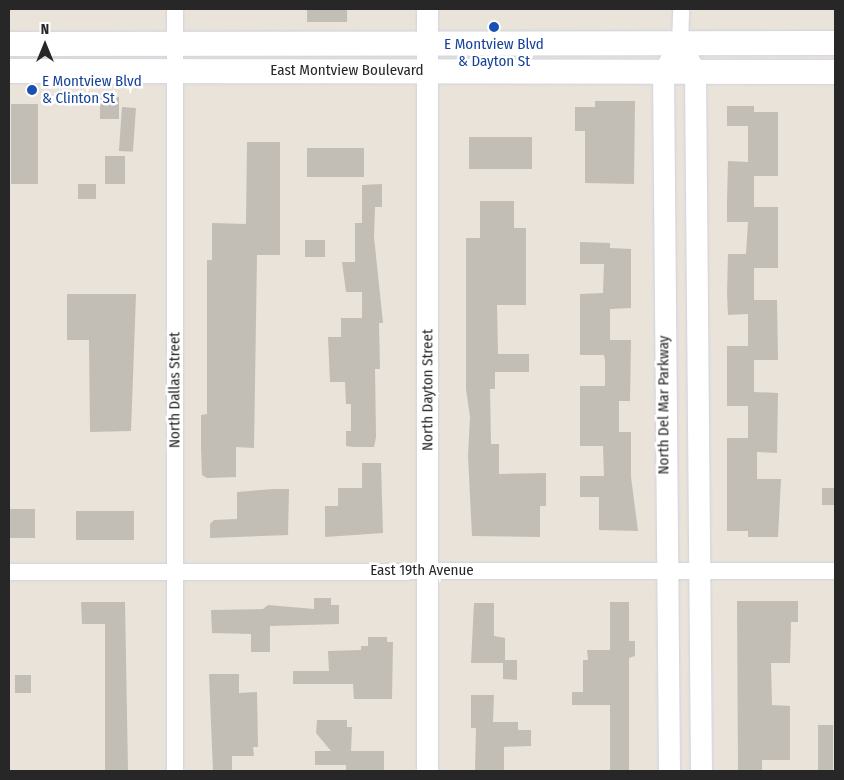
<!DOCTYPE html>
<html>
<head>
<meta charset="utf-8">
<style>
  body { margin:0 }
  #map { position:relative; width:844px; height:780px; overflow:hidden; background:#e9e3d9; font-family:"Fira Sans Condensed",sans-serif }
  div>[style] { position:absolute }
  .building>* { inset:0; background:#c2bdb5; transform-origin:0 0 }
  .roads { filter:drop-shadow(0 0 1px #ced1e0) drop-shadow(0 0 1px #ced1e0) }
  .minor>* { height:16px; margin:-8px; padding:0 8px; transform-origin:8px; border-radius:8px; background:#fff }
  .tertiary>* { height:21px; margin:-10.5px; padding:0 10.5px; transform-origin:10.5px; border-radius:10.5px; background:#fff }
  .secondary>* { height:24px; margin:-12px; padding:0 12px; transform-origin:12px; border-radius:12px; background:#fff }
  .dots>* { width:14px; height:14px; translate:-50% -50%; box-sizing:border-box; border:2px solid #fff; border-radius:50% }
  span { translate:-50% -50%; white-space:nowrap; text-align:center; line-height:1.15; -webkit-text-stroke:5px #fff; paint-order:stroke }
  .transit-label { font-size:15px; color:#164399 }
  .left { translate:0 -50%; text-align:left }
  .street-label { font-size:15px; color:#272727 }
  .frame { position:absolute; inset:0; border:10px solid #272727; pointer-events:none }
  .north { position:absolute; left:20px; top:20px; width:50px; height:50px; -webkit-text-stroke:4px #fff; paint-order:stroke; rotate:0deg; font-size:14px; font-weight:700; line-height:20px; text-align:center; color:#272727 }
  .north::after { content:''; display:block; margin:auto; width:18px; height:22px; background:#272727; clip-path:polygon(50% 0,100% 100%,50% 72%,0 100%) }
</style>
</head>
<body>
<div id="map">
  <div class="building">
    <div style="left:307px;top:9px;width:40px;height:13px"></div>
    <div style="left:100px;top:97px;width:19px;height:22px"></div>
    <div style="clip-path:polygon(595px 101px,635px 101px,634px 184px,585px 183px,585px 131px,575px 131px,575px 107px,595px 107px)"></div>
    <div style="left:11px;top:104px;width:27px;height:80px"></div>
    <div style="clip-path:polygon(727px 106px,754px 106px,754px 112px,778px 112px,778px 176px,754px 176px,754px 207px,778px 207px,778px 268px,754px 268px,754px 300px,777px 300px,778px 360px,754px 360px,754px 392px,778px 393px,777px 453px,757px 452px,757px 479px,781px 479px,778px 537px,748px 537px,748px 531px,727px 531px,727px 438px,748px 438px,748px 406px,727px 406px,727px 346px,748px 346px,748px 314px,728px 315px,727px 293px,728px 254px,746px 254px,748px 222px,727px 222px,727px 201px,728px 161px,748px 162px,748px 126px,727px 126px)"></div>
    <div style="left:122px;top:107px;width:14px;height:44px;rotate:4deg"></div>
    <div style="left:469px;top:137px;width:63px;height:32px"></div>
    <div style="clip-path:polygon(247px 142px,280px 142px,280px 255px,257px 255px,254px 448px,236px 447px,236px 477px,207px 478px,202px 475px,201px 447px,201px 415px,207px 414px,207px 260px,212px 260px,212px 223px,246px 224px)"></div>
    <div style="left:307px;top:148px;width:57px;height:29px"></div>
    <div style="left:105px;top:156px;width:20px;height:28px"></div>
    <div style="left:78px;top:184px;width:18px;height:15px"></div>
    <div style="clip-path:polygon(382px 184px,382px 207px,375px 207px,374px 237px,383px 323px,379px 323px,380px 369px,375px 369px,376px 437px,374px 447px,353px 447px,346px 446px,346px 431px,351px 431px,351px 404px,346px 404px,345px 382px,330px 382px,328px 337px,341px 337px,341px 318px,362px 318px,362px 292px,346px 292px,342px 262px,355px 262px,355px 223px,362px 223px,362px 185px)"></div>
    <div style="clip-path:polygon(480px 201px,514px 201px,514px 228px,526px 228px,526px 305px,497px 305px,498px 354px,529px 354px,529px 372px,495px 372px,495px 389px,490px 389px,491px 444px,499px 444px,499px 474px,546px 473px,546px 506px,540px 506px,540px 537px,472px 536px,468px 456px,470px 417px,466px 389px,466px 238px,480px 238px)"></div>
    <div style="left:305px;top:240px;width:20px;height:17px"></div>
    <div style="clip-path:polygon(580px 242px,610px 243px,610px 248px,631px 249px,631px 308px,610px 309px,610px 340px,631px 340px,630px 401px,619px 401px,619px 432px,631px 432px,631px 477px,638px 531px,599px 530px,599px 497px,580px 497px,580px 476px,604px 476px,603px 446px,580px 446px,580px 386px,605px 386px,605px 361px,604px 355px,580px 355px,580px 294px,603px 293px,604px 264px,580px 264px)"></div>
    <div style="clip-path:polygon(67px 294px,136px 294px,131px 431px,90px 432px,89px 340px,67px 340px)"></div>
    <div style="clip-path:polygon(362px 463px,381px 463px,383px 533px,325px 537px,325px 506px,338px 506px,338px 488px,362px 488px)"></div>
    <div style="left:835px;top:488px;width:17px;height:13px;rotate:90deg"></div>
    <div style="clip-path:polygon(274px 489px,289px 489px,288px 535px,210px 538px,210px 524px,214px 520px,237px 519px,237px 492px)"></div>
    <div style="left:35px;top:509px;width:29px;height:26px;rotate:90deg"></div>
    <div style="left:76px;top:511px;width:58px;height:29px"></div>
    <div style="clip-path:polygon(314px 598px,331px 598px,331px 605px,339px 605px,339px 624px,270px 626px,270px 652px,251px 652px,251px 634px,212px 633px,211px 610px,263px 609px,268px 605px,314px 609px)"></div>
    <div style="clip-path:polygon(737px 601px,798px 601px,798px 622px,791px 622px,790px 663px,771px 663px,772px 705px,790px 706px,790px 760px,762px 760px,762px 770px,738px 770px)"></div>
    <div style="clip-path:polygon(81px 602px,125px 602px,128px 771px,105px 771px,105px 624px,82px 624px)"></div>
    <div style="clip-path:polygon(610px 602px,629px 602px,629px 641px,635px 641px,635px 656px,629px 658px,629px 771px,610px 771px,610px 705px,572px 705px,572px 692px,583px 692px,583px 660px,588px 660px,587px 650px,610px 650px)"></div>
    <div style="clip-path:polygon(474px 603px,494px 603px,494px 636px,505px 638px,505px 660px,517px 660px,517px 680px,503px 679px,503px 663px,471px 663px)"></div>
    <div style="clip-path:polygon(368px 637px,387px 637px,387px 642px,393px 642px,392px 699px,354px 699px,353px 684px,293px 684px,293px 671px,329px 671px,328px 651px,361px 650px,361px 646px,368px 646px)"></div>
    <div style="clip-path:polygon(209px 674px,239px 674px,239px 693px,257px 692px,258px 747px,253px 747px,254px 756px,232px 756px,232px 771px,213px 771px)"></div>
    <div style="left:15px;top:675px;width:16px;height:18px"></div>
    <div style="clip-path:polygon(471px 695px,494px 695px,493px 722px,518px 722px,518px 730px,531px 730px,531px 746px,504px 747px,504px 771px,475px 771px,476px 728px,471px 728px)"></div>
    <div style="clip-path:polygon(317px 720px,347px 720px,347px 727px,352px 727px,351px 751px,384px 751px,384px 771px,346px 771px,346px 765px,315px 765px,315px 751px,331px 751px,316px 733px)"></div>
    <div style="left:818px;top:725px;width:15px;height:46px"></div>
  </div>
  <div class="roads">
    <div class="minor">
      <div style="left:680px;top:44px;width:35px;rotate:-88deg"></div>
      <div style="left:9px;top:572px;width:826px;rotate:-0.07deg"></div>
      <div style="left:175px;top:771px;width:762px;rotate:-90deg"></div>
    </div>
    <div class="tertiary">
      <div style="left:687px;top:57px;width:17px;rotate:62deg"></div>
      <div style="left:695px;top:72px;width:699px;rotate:89.51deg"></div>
      <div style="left:427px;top:771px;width:762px;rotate:-90deg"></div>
      <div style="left:669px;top:771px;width:699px;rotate:-90.49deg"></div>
      <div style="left:663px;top:72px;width:33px;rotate:-59deg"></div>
    </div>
    <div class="secondary">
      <div style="left:9px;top:44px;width:826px;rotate:-0.07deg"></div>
      <div style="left:9px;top:71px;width:826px;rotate:0.07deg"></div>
    </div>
  </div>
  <div class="dots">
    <div style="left:494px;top:27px;background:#1a4fb4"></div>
    <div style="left:32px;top:90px;background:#1a4fb4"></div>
  </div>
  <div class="transit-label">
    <span style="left:494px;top:53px">E Montview Blvd<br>&amp; Dayton St</span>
    <span class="left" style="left:42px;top:90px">E Montview Blvd<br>&amp; Clinton St</span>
  </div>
  <div class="street-label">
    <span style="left:347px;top:71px">East Montview Boulevard</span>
    <span style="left:175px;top:390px;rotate:-90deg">North Dallas Street</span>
    <span style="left:428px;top:390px;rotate:-90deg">North Dayton Street</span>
    <span style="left:664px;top:405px;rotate:-90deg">North Del Mar Parkway</span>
    <span style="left:422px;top:571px">East 19th Avenue</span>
  </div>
  <div class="frame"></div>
  <div class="north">N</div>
</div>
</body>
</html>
